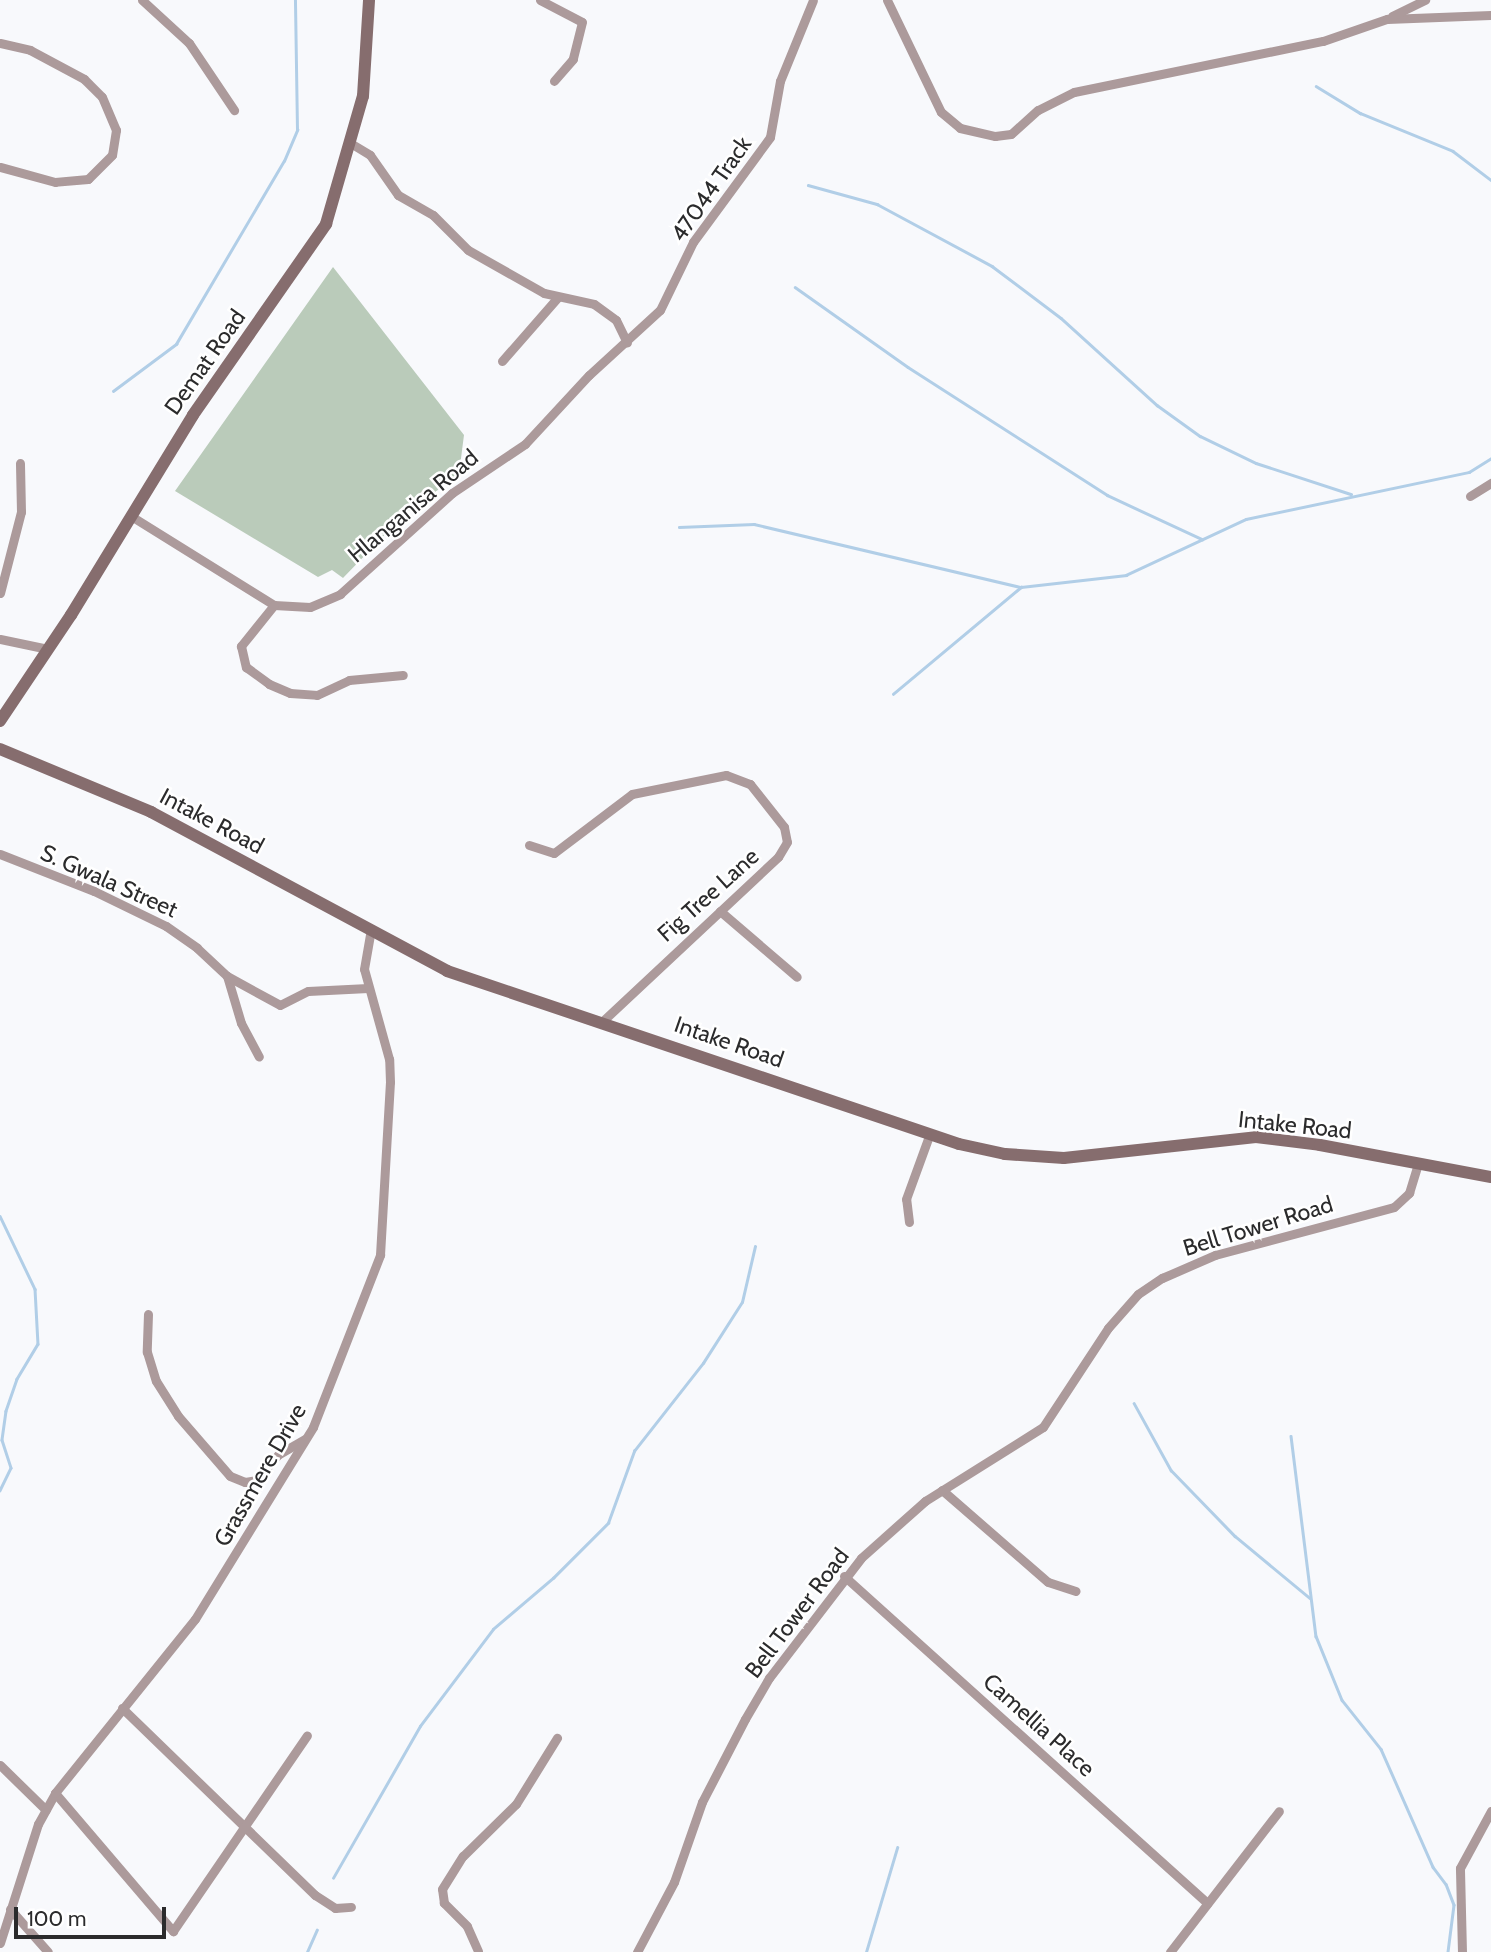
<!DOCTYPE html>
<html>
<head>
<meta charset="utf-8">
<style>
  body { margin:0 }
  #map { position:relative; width:1491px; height:1952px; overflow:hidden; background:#f8f9fc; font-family:Cabin,sans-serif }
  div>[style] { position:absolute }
  .green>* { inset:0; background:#bacbba }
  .stream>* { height:2.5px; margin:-1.25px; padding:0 1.25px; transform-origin:1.25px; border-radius:1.25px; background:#b1cee7 }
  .street>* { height:9px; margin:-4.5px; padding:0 4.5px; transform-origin:4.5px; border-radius:4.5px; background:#ac9a9b }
  .secondary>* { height:12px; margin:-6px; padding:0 6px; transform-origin:6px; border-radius:6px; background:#866d6e }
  span { translate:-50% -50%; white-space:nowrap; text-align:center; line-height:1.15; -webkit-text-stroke:5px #fff; paint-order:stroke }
  .street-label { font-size:23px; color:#2b2b2c }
  .scale { position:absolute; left:14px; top:1907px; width:152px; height:32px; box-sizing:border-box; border:4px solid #2b2b2c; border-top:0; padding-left:9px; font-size:21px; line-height:24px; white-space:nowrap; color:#2b2b2c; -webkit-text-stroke:5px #fff; paint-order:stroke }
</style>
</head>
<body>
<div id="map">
  <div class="green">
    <div style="clip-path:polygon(333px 267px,464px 435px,459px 474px,402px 517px,343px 578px,332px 570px,318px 577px,175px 491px)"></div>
  </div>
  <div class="stream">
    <div style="left:1316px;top:86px;width:52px;rotate:31.5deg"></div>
    <div style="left:1360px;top:113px;width:100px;rotate:22.2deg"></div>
    <div style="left:1453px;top:151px;width:48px;rotate:37.3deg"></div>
    <div style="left:808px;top:185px;width:72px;rotate:15.4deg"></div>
    <div style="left:877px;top:204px;width:131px;rotate:28.3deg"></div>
    <div style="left:992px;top:266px;width:86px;rotate:37deg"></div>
    <div style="left:1061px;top:318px;width:130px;rotate:42.2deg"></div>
    <div style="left:1157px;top:405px;width:53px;rotate:35.8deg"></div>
    <div style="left:1200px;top:436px;width:62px;rotate:25.7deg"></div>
    <div style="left:1256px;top:463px;width:100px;rotate:18.1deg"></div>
    <div style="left:795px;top:287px;width:138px;rotate:35.3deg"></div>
    <div style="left:908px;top:367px;width:237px;rotate:32.7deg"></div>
    <div style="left:1107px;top:495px;width:105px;rotate:24.9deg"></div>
    <div style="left:113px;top:391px;width:79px;rotate:-36.7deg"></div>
    <div style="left:176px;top:344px;width:212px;rotate:-59.5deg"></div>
    <div style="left:284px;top:161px;width:34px;rotate:-67deg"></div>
    <div style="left:297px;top:130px;width:130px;rotate:-90.9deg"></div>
    <div style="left:679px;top:527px;width:75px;rotate:-2.3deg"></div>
    <div style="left:754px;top:524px;width:274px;rotate:13.3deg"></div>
    <div style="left:1021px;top:587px;width:106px;rotate:-6.5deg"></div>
    <div style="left:1126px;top:575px;width:132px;rotate:-25deg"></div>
    <div style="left:1246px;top:519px;width:228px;rotate:-11.9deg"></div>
    <div style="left:1469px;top:472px;width:26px;rotate:-32deg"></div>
    <div style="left:893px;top:694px;width:167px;rotate:-39.9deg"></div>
    <div style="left:0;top:1216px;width:81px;rotate:64.4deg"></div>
    <div style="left:35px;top:1289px;width:55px;rotate:86.9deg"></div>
    <div style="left:38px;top:1344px;width:41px;rotate:121deg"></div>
    <div style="left:17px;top:1379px;width:34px;rotate:109deg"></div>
    <div style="left:6px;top:1411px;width:29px;rotate:98deg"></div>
    <div style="left:2px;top:1440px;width:29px;rotate:72deg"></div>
    <div style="left:11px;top:1468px;width:25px;rotate:116deg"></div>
    <div style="left:1134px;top:1403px;width:77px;rotate:61.1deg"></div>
    <div style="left:1171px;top:1470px;width:92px;rotate:45.9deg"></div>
    <div style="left:1235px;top:1536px;width:97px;rotate:39.6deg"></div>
    <div style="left:1291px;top:1436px;width:202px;rotate:82.9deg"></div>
    <div style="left:1316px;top:1636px;width:69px;rotate:67.9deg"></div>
    <div style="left:1342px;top:1700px;width:63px;rotate:51.5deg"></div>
    <div style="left:1381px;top:1749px;width:129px;rotate:66.2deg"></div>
    <div style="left:1433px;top:1867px;width:21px;rotate:53deg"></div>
    <div style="left:1446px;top:1884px;width:22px;rotate:69deg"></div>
    <div style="left:1454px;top:1905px;width:47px;rotate:97.3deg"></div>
    <div style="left:333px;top:1878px;width:175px;rotate:-60.2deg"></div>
    <div style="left:420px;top:1726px;width:121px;rotate:-53deg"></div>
    <div style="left:493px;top:1629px;width:79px;rotate:-40.4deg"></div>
    <div style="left:553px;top:1578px;width:78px;rotate:-45deg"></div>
    <div style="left:608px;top:1523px;width:77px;rotate:-70.1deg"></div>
    <div style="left:634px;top:1451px;width:112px;rotate:-51.9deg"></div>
    <div style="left:703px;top:1363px;width:72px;rotate:-57.4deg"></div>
    <div style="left:742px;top:1302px;width:57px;rotate:-76.9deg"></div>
    <div style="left:307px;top:1952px;width:24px;rotate:-66deg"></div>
    <div style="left:866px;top:1952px;width:109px;rotate:-73.4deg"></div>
  </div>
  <div class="street">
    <div style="left:142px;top:0;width:64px;rotate:42.5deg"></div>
    <div style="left:189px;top:43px;width:81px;rotate:56.1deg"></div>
    <div style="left:540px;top:0;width:47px;rotate:27.6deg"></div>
    <div style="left:582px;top:22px;width:38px;rotate:104deg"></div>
    <div style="left:573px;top:59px;width:29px;rotate:131deg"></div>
    <div style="left:887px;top:0;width:124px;rotate:64.3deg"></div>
    <div style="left:941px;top:112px;width:25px;rotate:40deg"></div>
    <div style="left:960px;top:128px;width:36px;rotate:13deg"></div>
    <div style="left:995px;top:136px;width:16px;rotate:-7deg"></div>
    <div style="left:1011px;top:134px;width:36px;rotate:-42deg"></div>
    <div style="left:1038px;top:110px;width:40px;rotate:-26.6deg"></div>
    <div style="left:1074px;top:92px;width:254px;rotate:-11.6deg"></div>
    <div style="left:1323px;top:41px;width:68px;rotate:-19deg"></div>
    <div style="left:1387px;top:19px;width:104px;rotate:-2.2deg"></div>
    <div style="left:1392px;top:16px;width:37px;rotate:-26deg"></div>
    <div style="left:0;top:43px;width:31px;rotate:13deg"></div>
    <div style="left:30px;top:50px;width:61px;rotate:28.2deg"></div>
    <div style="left:84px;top:79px;width:25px;rotate:45deg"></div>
    <div style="left:102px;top:97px;width:36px;rotate:67deg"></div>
    <div style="left:116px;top:130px;width:25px;rotate:99deg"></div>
    <div style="left:112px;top:155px;width:34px;rotate:135deg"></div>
    <div style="left:88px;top:179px;width:33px;rotate:175deg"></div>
    <div style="left:55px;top:182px;width:57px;rotate:-164.7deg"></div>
    <div style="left:352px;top:144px;width:21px;rotate:31deg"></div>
    <div style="left:370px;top:155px;width:49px;rotate:55deg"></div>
    <div style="left:398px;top:195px;width:40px;rotate:29.7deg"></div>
    <div style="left:433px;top:215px;width:49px;rotate:45deg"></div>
    <div style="left:468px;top:250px;width:87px;rotate:29.5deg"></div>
    <div style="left:544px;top:293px;width:51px;rotate:12.4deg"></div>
    <div style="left:594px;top:304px;width:27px;rotate:36deg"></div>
    <div style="left:616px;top:320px;width:25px;rotate:64deg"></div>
    <div style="left:502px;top:361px;width:85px;rotate:-48.8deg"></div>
    <div style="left:1470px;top:496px;width:25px;rotate:-32deg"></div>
    <div style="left:131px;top:516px;width:168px;rotate:31.9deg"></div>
    <div style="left:274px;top:605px;width:36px;rotate:3deg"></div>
    <div style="left:310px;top:607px;width:33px;rotate:-23deg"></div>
    <div style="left:340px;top:594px;width:151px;rotate:-42deg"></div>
    <div style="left:452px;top:493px;width:88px;rotate:-33.9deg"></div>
    <div style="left:525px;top:444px;width:94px;rotate:-47.2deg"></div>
    <div style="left:589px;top:375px;width:96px;rotate:-42.5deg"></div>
    <div style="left:660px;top:310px;width:76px;rotate:-64.1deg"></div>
    <div style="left:693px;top:242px;width:130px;rotate:-53.7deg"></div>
    <div style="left:770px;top:137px;width:57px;rotate:-79.9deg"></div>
    <div style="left:780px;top:81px;width:87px;rotate:-67.8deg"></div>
    <div style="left:0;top:593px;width:84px;rotate:-75.5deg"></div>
    <div style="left:21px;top:512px;width:49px;rotate:-91.2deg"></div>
    <div style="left:274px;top:605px;width:53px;rotate:128.8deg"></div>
    <div style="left:241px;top:646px;width:22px;rotate:77deg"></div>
    <div style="left:246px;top:667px;width:29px;rotate:36deg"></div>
    <div style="left:269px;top:684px;width:23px;rotate:23deg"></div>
    <div style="left:290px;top:693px;width:27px;rotate:4deg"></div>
    <div style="left:317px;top:695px;width:35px;rotate:-25deg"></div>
    <div style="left:349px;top:680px;width:54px;rotate:-5.3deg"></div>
    <div style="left:0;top:639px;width:49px;rotate:11.8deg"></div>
    <div style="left:529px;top:845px;width:26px;rotate:18deg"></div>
    <div style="left:554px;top:853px;width:98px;rotate:-37.1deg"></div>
    <div style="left:632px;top:794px;width:96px;rotate:-11.4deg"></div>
    <div style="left:726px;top:775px;width:26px;rotate:21deg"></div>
    <div style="left:750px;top:784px;width:55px;rotate:51.7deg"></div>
    <div style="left:784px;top:827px;width:15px;rotate:79deg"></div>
    <div style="left:787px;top:842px;width:17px;rotate:121deg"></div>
    <div style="left:778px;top:857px;width:240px;rotate:136.9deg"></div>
    <div style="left:0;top:854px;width:101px;rotate:21.5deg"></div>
    <div style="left:94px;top:891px;width:80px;rotate:25.9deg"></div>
    <div style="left:166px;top:926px;width:38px;rotate:35deg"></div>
    <div style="left:197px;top:948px;width:41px;rotate:43deg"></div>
    <div style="left:227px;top:976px;width:49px;rotate:73.4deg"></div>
    <div style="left:241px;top:1023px;width:38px;rotate:62deg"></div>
    <div style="left:720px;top:911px;width:101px;rotate:40.6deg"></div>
    <div style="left:227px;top:976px;width:60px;rotate:28.7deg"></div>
    <div style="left:280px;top:1005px;width:31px;rotate:-27deg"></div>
    <div style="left:308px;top:991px;width:60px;rotate:-2.9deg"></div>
    <div style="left:909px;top:1222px;width:23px;rotate:-97deg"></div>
    <div style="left:906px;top:1199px;width:70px;rotate:-70deg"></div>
    <div style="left:148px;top:1314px;width:38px;rotate:92deg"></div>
    <div style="left:147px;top:1352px;width:30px;rotate:73deg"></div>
    <div style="left:156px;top:1381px;width:41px;rotate:57.8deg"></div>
    <div style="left:178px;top:1416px;width:79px;rotate:49.1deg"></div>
    <div style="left:230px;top:1476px;width:16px;rotate:22deg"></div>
    <div style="left:245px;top:1482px;width:11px;rotate:-10deg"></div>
    <div style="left:256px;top:1480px;width:35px;rotate:-49deg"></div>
    <div style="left:279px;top:1454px;width:30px;rotate:-30deg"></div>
    <div style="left:942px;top:1490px;width:140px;rotate:41deg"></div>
    <div style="left:1048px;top:1582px;width:29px;rotate:18deg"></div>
    <div style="left:844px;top:1576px;width:489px;rotate:42deg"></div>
    <div style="left:122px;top:1708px;width:269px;rotate:44.1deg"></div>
    <div style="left:315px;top:1895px;width:24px;rotate:33deg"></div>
    <div style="left:335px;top:1908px;width:16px;rotate:-4deg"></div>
    <div style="left:0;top:1765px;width:64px;rotate:44.4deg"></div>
    <div style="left:55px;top:1793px;width:182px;rotate:49.5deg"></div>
    <div style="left:173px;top:1931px;width:237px;rotate:-55.6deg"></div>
    <div style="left:10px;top:1909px;width:57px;rotate:48.5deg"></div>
    <div style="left:0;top:1943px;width:125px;rotate:-72.3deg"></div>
    <div style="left:38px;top:1824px;width:35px;rotate:-61deg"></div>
    <div style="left:55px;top:1793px;width:223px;rotate:-51.2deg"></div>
    <div style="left:195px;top:1619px;width:225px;rotate:-58.4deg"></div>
    <div style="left:313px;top:1427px;width:185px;rotate:-68.7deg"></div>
    <div style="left:380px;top:1255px;width:173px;rotate:-86.7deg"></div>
    <div style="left:390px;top:1082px;width:23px;rotate:-92deg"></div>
    <div style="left:389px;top:1059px;width:93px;rotate:-105.5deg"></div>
    <div style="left:364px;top:969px;width:41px;rotate:-80.1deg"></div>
    <div style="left:478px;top:1951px;width:27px;rotate:-114deg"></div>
    <div style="left:467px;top:1926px;width:33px;rotate:-135deg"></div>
    <div style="left:444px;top:1903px;width:14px;rotate:-98deg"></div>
    <div style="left:442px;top:1889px;width:39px;rotate:-58deg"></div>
    <div style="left:463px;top:1856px;width:74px;rotate:-44.5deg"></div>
    <div style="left:516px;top:1804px;width:78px;rotate:-58.2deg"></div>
    <div style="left:637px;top:1952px;width:79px;rotate:-62.1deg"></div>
    <div style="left:674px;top:1882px;width:85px;rotate:-70.7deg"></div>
    <div style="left:702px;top:1802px;width:93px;rotate:-62.6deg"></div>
    <div style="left:745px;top:1719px;width:48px;rotate:-59.7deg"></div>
    <div style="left:769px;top:1678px;width:151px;rotate:-52.5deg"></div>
    <div style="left:861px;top:1558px;width:86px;rotate:-41.7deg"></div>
    <div style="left:925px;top:1501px;width:139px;rotate:-32.1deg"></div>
    <div style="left:1043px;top:1427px;width:118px;rotate:-56.7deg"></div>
    <div style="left:1108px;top:1328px;width:45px;rotate:-48.6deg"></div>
    <div style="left:1138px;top:1294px;width:29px;rotate:-34deg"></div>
    <div style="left:1162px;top:1278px;width:58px;rotate:-23.5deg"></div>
    <div style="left:1215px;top:1255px;width:185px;rotate:-15deg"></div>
    <div style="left:1394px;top:1207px;width:21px;rotate:-43deg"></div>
    <div style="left:1409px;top:1193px;width:28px;rotate:-73deg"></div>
    <div style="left:1170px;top:1952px;width:178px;rotate:-52.3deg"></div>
    <div style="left:1462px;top:1952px;width:84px;rotate:-91.4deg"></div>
    <div style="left:1460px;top:1868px;width:65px;rotate:-61.5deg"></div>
  </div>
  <div class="secondary">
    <div style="left:0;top:721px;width:128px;rotate:-56.2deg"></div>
    <div style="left:71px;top:615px;width:234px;rotate:-58.6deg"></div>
    <div style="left:193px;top:415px;width:233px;rotate:-55.1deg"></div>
    <div style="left:326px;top:224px;width:133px;rotate:-73.9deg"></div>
    <div style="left:363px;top:96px;width:96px;rotate:-86.4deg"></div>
    <div style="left:0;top:749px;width:164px;rotate:22.6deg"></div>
    <div style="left:151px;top:812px;width:336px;rotate:28.2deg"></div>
    <div style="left:447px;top:971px;width:540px;rotate:18.67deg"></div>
    <div style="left:959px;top:1144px;width:47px;rotate:12.3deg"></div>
    <div style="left:1005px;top:1154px;width:59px;rotate:3.9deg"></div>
    <div style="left:1064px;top:1158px;width:193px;rotate:-6.2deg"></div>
    <div style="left:1256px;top:1137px;width:64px;rotate:7.1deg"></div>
    <div style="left:1320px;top:1145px;width:174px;rotate:10.6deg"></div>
  </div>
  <div class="street-label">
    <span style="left:711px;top:189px;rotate:-55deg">47044 Track</span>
    <span style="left:205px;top:362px;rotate:-55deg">Demat Road</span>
    <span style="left:413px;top:506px;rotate:-40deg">Hlanganisa Road</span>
    <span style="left:212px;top:821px;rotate:28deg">Intake Road</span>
    <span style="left:109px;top:881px;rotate:24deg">S. Gwala Street</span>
    <span style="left:708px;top:895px;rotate:-42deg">Fig Tree Lane</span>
    <span style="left:729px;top:1042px;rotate:19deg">Intake Road</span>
    <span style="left:1295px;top:1125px;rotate:6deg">Intake Road</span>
    <span style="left:1258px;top:1226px;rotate:-17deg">Bell Tower Road</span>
    <span style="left:260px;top:1475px;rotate:-60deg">Grassmere Drive</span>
    <span style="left:797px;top:1613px;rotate:-53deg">Bell Tower Road</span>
    <span style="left:1039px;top:1725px;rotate:42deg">Camellia Place</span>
  </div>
  <div class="scale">100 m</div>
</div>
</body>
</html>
